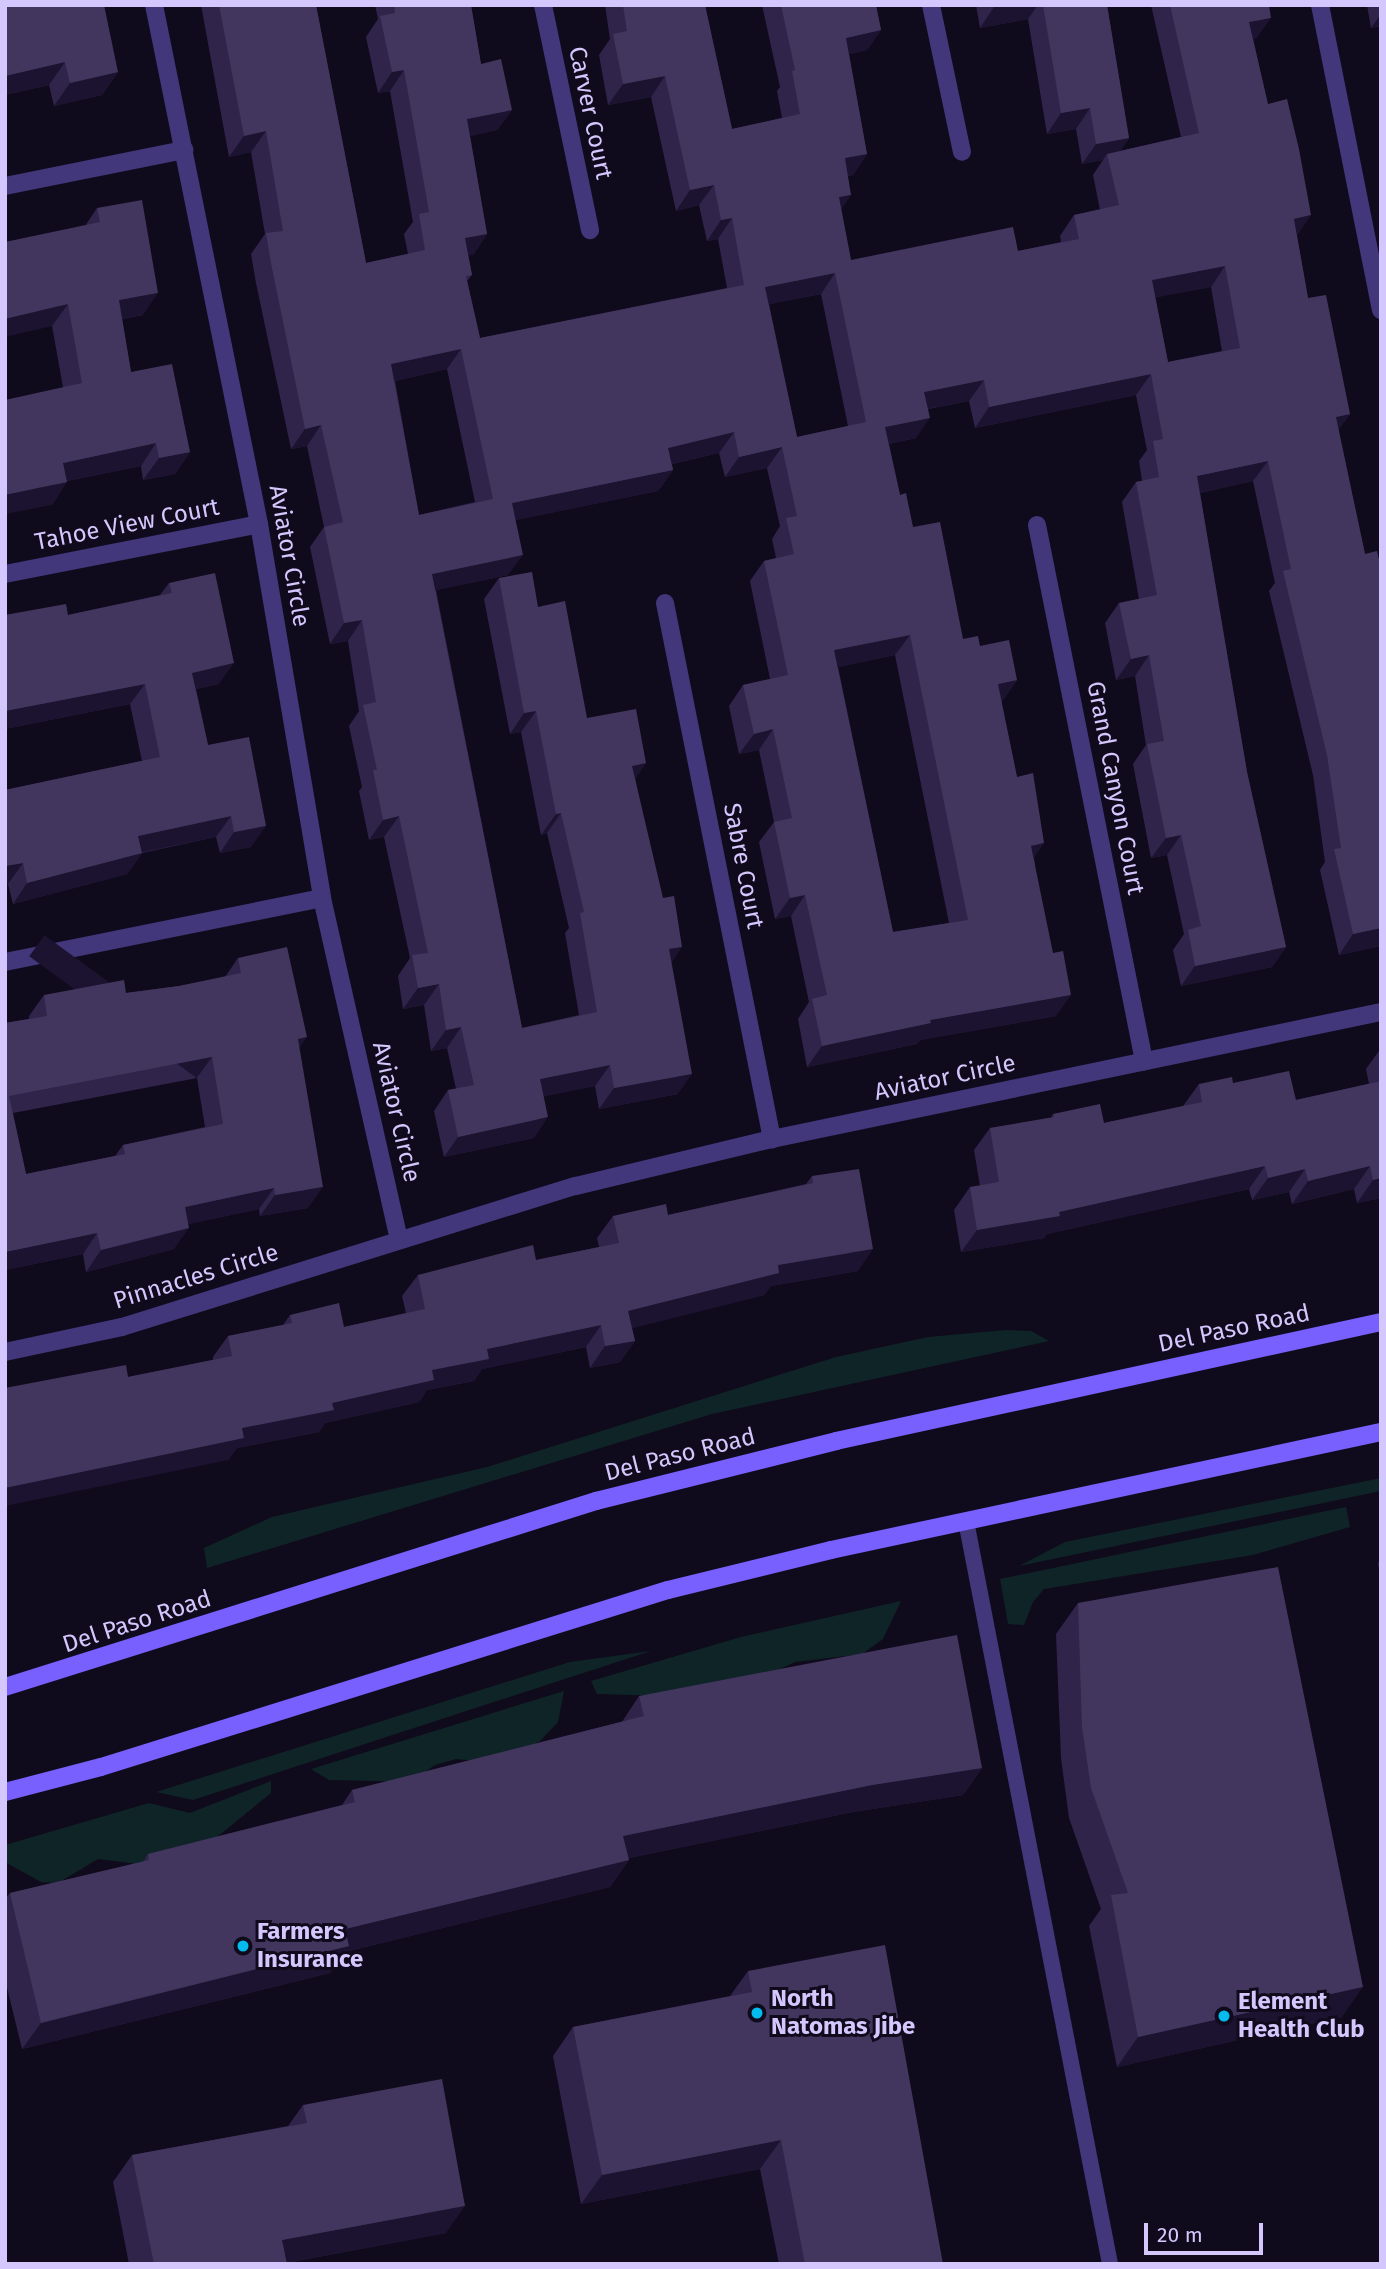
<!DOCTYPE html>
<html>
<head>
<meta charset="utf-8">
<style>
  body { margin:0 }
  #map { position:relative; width:1386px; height:2269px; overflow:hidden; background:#100b1c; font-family:"Fira Sans",sans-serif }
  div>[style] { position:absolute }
  .green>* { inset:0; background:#0f2426 }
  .service>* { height:16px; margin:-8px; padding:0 8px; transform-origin:8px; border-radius:8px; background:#42377b }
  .minor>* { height:18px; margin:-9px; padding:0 9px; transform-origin:9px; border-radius:9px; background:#42377b }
  .secondary>* { height:18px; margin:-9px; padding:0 9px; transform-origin:9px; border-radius:9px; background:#7760fd }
  .wall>* { inset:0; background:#30244b }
  .shaded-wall>* { inset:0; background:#1c1330; transform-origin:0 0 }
  .building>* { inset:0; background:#42365e }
  .dots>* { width:19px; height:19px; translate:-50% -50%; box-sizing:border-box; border:4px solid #100b1c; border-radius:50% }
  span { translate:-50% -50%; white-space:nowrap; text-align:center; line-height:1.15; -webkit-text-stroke:6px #100b1c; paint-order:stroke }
  .street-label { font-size:24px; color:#d4c7fe }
  .poi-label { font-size:24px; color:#d4c7fe; font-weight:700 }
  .left { translate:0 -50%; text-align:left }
  .frame { position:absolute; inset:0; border:7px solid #d4c7fe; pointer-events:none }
  .scale { position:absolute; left:1144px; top:2223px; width:119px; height:32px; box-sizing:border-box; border:4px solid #d4c7fe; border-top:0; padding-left:9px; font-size:21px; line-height:24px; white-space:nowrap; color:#d4c7fe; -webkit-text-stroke:5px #100b1c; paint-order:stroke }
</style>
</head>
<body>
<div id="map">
  <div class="green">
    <div style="clip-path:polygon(1006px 1330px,1031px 1331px,1049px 1341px,712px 1414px,207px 1568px,204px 1548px,272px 1517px,487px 1467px,836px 1357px,928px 1337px)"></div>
    <div style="clip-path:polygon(1381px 1478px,1381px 1491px,1019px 1566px,1065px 1542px)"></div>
    <div style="clip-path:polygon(1346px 1507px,1350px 1527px,1253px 1555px,1044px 1589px,1033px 1602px,1024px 1625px,1008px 1624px,1000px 1579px)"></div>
    <div style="clip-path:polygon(901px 1601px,883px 1639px,862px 1654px,795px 1662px,752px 1682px,664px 1696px,597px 1694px,591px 1681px,741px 1637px)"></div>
    <div style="clip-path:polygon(651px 1651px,193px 1800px,156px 1792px,570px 1662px)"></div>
    <div style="clip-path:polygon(564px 1691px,558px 1722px,540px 1741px,498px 1763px,456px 1759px,435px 1765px,419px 1776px,422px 1782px,329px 1780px,311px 1769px)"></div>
    <div style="clip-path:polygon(271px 1781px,271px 1793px,217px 1837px,146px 1865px,98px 1859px,58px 1883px,41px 1882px,5px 1862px,5px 1845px,12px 1843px,149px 1803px,190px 1813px)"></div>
  </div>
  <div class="service">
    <div style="left:966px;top:1521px;width:757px;rotate:79.03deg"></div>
  </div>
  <div class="minor">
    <div style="left:154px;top:5px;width:530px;rotate:78.56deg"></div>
    <div style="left:259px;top:524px;width:379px;rotate:80.4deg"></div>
    <div style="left:322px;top:898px;width:350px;rotate:77.3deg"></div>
    <div style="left:543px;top:5px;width:230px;rotate:78.2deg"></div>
    <div style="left:931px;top:5px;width:150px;rotate:78.1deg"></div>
    <div style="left:1320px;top:5px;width:311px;rotate:78.7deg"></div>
    <div style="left:5px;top:186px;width:183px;rotate:-11.4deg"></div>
    <div style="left:1037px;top:525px;width:547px;rotate:78.71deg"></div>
    <div style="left:5px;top:574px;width:259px;rotate:-11.1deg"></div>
    <div style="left:665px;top:603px;width:547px;rotate:78.71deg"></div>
    <div style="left:5px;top:962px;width:323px;rotate:-11.4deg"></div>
    <div style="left:5px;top:1352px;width:120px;rotate:-12.1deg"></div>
    <div style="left:122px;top:1327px;width:475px;rotate:-17.3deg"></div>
    <div style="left:576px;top:1186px;width:202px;rotate:-13.5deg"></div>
    <div style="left:772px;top:1139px;width:622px;rotate:-11.78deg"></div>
  </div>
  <div class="secondary">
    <div style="left:5px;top:1687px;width:620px;rotate:-17.47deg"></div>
    <div style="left:596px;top:1501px;width:247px;rotate:-14deg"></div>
    <div style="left:836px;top:1441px;width:558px;rotate:-12.32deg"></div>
    <div style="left:5px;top:1792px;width:99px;rotate:-14.6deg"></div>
    <div style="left:101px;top:1767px;width:594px;rotate:-17.34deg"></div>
    <div style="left:668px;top:1590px;width:168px;rotate:-13.8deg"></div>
    <div style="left:831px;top:1550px;width:563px;rotate:-12.11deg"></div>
  </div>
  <div class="wall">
    <div style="clip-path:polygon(5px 5px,118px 72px,102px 95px,54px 106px,49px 85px,5px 95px)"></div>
    <div style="clip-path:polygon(evenodd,201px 5px,316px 5px,366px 263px,408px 254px,404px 234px,413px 222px,390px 91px,378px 93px,366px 37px,378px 19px,375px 5px,471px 5px,481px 64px,512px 110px,497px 130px,470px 136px,487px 234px,473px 255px,468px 255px,472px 275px,467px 281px,480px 338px,727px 288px,718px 239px,707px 241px,699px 205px,676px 211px,651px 97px,608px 105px,599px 55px,610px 39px,605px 5px,705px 5px,732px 129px,782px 118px,777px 91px,780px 87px,762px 5px,876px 5px,881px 30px,867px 50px,849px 54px,867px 154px,853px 175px,848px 176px,841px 210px,851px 260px,1018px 251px,1061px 242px,1060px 236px,1074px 215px,1100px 210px,1093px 175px,1103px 160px,1082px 164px,1076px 129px,1047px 134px,1028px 19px,980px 28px,976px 5px,1107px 5px,1129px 138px,1120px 151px,1181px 137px,1151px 5px,1269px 5px,1256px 39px,1253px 39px,1297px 236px,1308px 298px,1350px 414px,1338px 430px,1365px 554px,1381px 568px,1381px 946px,1339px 955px,1320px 870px,1325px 862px,1313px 775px,1269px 591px,1275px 583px,1253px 481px,1200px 493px,1247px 772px,1286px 947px,1272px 967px,1181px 986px,1173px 950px,1184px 934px,1167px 855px,1151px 858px,1133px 764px,1146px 745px,1135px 676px,1116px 680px,1105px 623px,1119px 603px,1139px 599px,1122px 502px,1136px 482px,1142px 481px,1139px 461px,1147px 450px,1136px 395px,975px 428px,969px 401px,928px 409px,916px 438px,889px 444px,900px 495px,913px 527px,963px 639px,980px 646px,1017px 680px,1003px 700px,1001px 701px,1034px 858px,1056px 1016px,920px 1040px,917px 1044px,807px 1067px,798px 1019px,809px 1002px,791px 916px,775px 919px,759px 842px,774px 822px,759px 750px,739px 754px,729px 706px,743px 685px,770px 679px,750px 581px,764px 561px,776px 558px,772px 539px,780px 526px,767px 468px,725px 477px,719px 453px,672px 464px,673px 470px,658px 491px,515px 520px,508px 575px,436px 590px,522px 1028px,579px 1015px,565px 933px,569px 928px,547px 833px,541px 835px,521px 732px,510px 734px,484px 599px,499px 578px,538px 607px,587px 718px,646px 763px,635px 778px,671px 963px,678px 1094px,599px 1109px,595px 1086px,544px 1096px,534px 1138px,444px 1157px,434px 1111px,448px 1090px,456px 1089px,447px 1048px,431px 1051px,424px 1005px,403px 1009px,398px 976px,410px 958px,384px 837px,369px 840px,359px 791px,362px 787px,349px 726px,359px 711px,348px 641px,330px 644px,310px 547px,324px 527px,307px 446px,291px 449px,256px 283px,251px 254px,265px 234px,251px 152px,229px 157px,201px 5px,1211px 287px,1222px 351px,1168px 362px,1155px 297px,1211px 287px,201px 5px,821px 294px,848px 426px,797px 437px,769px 304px,821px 294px,201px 5px,447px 369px,475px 502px,419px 515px,395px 381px,447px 369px,201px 5px,895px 655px,949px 923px,893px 932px,838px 667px,895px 655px)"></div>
    <div style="clip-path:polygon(1367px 5px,1381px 5px,1381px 26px,1371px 28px)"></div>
    <div style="clip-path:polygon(97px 208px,143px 315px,122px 319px,131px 372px,190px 452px,175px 474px,143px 480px,141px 466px,67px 481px,52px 505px,63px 387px,52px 326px,85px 226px)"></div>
    <div style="clip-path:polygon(169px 583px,219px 684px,196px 689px,208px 745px,251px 847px,220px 853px,216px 837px,142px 853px,127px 874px,13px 904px,8px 884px,5px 884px,5px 790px,142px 761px,130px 704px,5px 729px,5px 615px,68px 615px,160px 595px)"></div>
    <div style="clip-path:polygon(evenodd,238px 958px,299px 1048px,308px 1208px,260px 1216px,259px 1209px,188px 1224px,174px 1249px,86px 1272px,83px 1254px,5px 1270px,5px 1023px,29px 1019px,29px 1016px,44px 995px,126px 993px,179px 986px,225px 977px,238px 958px,197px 1078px,205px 1127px,123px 1145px,115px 1156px,26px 1174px,13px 1113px,197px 1078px)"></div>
    <div style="clip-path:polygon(1381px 1048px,1381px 1198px,1357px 1203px,1354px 1189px,1292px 1204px,1289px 1192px,1252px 1200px,1249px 1189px,1047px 1234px,1044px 1238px,961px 1252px,954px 1210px,970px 1187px,980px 1186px,974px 1150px,990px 1128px,1051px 1118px,1053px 1114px,1104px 1123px,1183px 1106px,1199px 1084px,1233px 1083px,1296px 1100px,1369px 1084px,1366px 1069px)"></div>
    <div style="clip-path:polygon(812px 1176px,858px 1271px,771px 1286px,764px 1295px,632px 1328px,635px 1341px,620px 1362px,590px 1368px,586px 1347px,482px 1369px,474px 1381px,427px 1390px,419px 1402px,325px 1423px,319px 1432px,237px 1448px,228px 1460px,128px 1377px,213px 1360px,213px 1357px,228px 1336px,283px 1325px,290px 1315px,344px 1327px,406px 1313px,402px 1296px,418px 1275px,536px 1260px,599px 1247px,597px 1238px,613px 1216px,668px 1215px,806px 1184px)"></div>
    <div style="clip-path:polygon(1381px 1559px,1381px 1581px,1378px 1563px)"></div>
    <div style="clip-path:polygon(1078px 1603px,1342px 2017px,1117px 2067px,1089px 1926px,1101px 1909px,1069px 1818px,1061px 1758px,1056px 1634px)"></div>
    <div style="clip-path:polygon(639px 1696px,982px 1768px,963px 1795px,853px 1812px,629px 1858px,629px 1860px,610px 1887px,345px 1952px,330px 1973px,22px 2049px,5px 1979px,5px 1899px,10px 1893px,143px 1862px,148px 1854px,342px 1805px,352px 1790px,622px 1722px)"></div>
    <div style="clip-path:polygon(748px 1971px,943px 2264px,779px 2264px,760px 2169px,581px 2204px,553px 2056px,573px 2027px,730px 1996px)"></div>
    <div style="clip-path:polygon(303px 2105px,446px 2233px,286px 2263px,287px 2264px,129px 2264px,113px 2182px,132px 2155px,288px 2126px)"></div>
  </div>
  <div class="shaded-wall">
    <div style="clip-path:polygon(1006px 5px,1038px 5px,1028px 19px,980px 28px,994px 7px)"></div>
    <div style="clip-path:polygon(1381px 14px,1381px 26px,1371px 28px)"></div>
    <div style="clip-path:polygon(1271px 18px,1256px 39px,1235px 43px,1249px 22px)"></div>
    <div style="clip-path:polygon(881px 30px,867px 50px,832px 58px,846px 38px)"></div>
    <div style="clip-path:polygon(65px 62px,49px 85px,5px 95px,5px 76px)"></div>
    <div style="clip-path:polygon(404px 70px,390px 91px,378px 93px,392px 72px)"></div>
    <div style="clip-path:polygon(118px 72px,102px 95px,54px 106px,70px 83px)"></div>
    <div style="clip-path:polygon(665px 76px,651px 97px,608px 105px,623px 84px)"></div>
    <div style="clip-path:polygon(1090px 108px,1076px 129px,1047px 134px,1061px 113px)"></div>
    <div style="clip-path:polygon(512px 110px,497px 130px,453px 140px,467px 119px)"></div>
    <div style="clip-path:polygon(266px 131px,251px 152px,229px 157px,244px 136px)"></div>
    <div style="clip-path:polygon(1129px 138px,1115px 158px,1107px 154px,1103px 160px,1082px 164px,1096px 144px)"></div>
    <div style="clip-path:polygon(867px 154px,853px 175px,830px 178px,845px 158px)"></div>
    <div style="clip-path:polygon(714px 185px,699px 205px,676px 211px,690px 190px)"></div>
    <div style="clip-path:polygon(851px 195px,837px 216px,839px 197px)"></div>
    <div style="clip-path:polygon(1311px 215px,1297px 236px,1294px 219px)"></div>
    <div style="clip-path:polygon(732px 218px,718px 239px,707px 241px,721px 220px)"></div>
    <div style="clip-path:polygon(487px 234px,473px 255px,450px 258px,465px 238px)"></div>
    <div style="clip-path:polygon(1225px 266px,1211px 287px,1138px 301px,1152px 280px)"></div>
    <div style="clip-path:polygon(835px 273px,821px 294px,750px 308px,765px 287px)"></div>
    <div style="clip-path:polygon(158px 293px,143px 315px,103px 322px,119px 300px)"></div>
    <div style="clip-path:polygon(68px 304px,52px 326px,5px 337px,5px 319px)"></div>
    <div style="clip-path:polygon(461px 349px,447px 369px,377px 385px,391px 364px)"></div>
    <div style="clip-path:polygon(1151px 374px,1136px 395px,975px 428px,989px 407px)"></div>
    <div style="clip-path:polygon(984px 380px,969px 401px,910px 412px,924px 392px)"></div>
    <div style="clip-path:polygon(1350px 414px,1335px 435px,1336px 417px)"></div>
    <div style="clip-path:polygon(930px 418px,916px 438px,871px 448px,885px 427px)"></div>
    <div style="clip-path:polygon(321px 425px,307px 446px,291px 449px,305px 429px)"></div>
    <div style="clip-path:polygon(734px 432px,719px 453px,654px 468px,668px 448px)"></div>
    <div style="clip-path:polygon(156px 443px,141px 466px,47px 485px,63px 463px)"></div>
    <div style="clip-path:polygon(782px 447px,767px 468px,725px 477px,739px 457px)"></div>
    <div style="clip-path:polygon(190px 452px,175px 474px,143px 480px,159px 458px)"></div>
    <div style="clip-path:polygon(1268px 461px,1253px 481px,1183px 497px,1197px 476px)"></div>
    <div style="clip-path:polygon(673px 470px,658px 491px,497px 524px,512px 503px)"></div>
    <div style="clip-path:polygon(67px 482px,52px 505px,5px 514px,5px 495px)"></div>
    <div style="clip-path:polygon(523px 555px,508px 575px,418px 594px,432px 574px)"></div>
    <div style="clip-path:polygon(362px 620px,348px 641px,330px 644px,344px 623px)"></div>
    <div style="clip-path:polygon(910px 635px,895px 655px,820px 671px,834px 650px)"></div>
    <div style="clip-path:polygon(1149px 655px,1135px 676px,1116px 680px,1131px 659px)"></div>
    <div style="clip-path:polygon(234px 663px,219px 684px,177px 693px,192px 673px)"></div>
    <div style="clip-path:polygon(1017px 680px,1003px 700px,983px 705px,998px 684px)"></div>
    <div style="clip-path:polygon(145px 684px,130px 704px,5px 729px,5px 711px)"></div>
    <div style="clip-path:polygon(536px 711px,521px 732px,510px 734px,524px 713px)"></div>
    <div style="clip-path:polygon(773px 729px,759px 750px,739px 754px,754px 734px)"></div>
    <div style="clip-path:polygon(646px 763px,632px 784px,632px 766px)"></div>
    <div style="clip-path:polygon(561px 813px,547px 833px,541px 835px,556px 814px)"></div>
    <div style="clip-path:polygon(231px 816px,216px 837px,123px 856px,138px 836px)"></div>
    <div style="clip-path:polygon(399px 816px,384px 837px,369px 840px,383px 820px)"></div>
    <div style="clip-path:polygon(266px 826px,251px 847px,220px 853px,234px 832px)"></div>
    <div style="clip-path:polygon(1181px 835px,1167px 855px,1151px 858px,1166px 838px)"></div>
    <div style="clip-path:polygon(1044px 843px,1030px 864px,1031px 846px)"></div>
    <div style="clip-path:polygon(142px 853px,127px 874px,13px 904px,27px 883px)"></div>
    <div style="clip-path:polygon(23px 863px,8px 884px,5px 884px,5px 866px)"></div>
    <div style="clip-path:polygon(805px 895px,791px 916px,775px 919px,790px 898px)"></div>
    <div style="clip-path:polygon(1381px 928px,1381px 946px,1339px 955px,1353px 934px)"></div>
    <div style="clip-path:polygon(682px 947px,668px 968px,669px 949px)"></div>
    <div style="clip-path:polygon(1286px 947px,1272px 967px,1181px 986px,1195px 966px)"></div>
    <div style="clip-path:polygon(439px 984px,424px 1005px,403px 1009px,418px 988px)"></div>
    <div style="clip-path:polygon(1071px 995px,1056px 1016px,920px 1040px,917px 1044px,807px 1067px,822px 1046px,930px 1020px)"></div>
    <div style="clip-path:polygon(461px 1027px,447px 1048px,431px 1051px,446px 1030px)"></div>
    <div style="clip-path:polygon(307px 1037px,292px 1058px,298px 1039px)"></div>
    <div style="left:212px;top:1057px;width:26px;height:207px;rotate:126deg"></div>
    <div style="clip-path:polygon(610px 1065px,595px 1086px,526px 1100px,540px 1079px)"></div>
    <div style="clip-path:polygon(692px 1074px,678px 1094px,599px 1109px,614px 1088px)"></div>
    <div style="clip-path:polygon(548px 1117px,534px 1138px,444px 1157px,458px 1137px)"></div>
    <div style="clip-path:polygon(1265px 1166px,1249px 1189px,1047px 1234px,1044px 1238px,961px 1252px,977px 1230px)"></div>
    <div style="clip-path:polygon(1370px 1166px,1354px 1189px,1292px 1204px,1308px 1181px)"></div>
    <div style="clip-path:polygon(1305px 1169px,1289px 1192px,1252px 1200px,1268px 1178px)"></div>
    <div style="clip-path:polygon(1381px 1178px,1381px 1198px,1357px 1203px,1373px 1180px)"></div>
    <div style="clip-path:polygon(323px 1187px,308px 1208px,260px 1216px,275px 1195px)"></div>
    <div style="clip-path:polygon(274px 1188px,259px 1209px,170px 1228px,185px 1207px)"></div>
    <div style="clip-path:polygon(189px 1228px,174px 1249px,86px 1272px,101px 1250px)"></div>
    <div style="clip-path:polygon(97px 1233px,83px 1254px,5px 1270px,5px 1252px)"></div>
    <div style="clip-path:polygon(873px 1249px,858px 1271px,771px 1286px,764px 1295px,613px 1333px,628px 1311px,778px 1265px)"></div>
    <div style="clip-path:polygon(601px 1325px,586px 1347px,482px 1369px,474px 1381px,427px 1390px,419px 1402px,325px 1423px,319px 1432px,237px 1448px,228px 1460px,5px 1506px,5px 1488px,242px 1428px,332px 1403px,432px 1370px,487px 1349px)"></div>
    <div style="clip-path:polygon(635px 1341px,620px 1362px,590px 1368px,605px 1346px)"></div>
    <div style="clip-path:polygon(982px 1768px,963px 1795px,853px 1812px,604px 1863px,623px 1836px,872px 1785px)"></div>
    <div style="clip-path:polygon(629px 1860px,610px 1887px,345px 1952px,330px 1973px,22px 2049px,41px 2023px,345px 1929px)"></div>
    <div style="clip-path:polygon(1363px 1987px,1342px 2017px,1117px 2067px,1138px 2037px)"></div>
    <div style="clip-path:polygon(781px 2140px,760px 2169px,581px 2204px,602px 2175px)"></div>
    <div style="clip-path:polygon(465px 2206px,446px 2233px,280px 2264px,282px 2240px)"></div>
  </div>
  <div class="building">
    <div style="clip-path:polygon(5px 5px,104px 5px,118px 72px,70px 83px,65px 62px,5px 76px)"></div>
    <div style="clip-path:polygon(evenodd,219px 5px,316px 5px,366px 263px,425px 250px,419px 214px,429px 212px,404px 70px,392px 72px,380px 16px,395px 13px,394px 5px,471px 5px,481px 64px,501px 59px,512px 110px,467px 119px,487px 234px,465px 238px,472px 275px,466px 276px,480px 338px,744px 285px,732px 218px,721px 220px,714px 185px,690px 190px,665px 76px,623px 84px,613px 34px,627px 31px,623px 5px,705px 5px,732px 129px,800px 114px,792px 71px,795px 70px,781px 5px,876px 5px,881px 30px,846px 38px,867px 154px,845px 158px,851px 195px,839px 197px,851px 260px,1013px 227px,1018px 251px,1079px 239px,1074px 215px,1119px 205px,1107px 154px,1199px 133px,1170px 5px,1269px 5px,1271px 18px,1249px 22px,1268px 104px,1287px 99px,1299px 149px,1311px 215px,1294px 219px,1308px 298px,1326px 295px,1350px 414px,1336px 417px,1365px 554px,1377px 551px,1381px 568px,1381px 612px,1379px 612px,1381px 621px,1381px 928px,1353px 934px,1334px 849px,1341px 848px,1327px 755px,1283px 571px,1291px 569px,1268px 461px,1197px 476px,1247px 772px,1286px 947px,1195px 966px,1188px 930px,1201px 926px,1181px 835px,1166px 838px,1147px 744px,1164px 741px,1149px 655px,1131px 659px,1119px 603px,1157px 595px,1136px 482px,1159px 477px,1153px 441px,1163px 439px,1151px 374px,989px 407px,984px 380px,924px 392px,930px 418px,885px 427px,900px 495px,906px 493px,913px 527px,940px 522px,963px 639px,978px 636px,980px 646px,1009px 640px,1017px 680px,998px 684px,1017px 777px,1033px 773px,1044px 843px,1031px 846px,1053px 953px,1063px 951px,1071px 995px,930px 1020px,931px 1023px,822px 1046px,812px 999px,827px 995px,805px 895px,790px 898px,774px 822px,792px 818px,773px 729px,754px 734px,743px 685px,788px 675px,764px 561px,794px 554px,786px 518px,797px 516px,782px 447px,739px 457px,734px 432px,668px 448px,673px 470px,512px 503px,523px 555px,432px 574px,522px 1028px,597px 1012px,580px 913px,584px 912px,561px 813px,556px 814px,536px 711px,524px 713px,499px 578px,532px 572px,538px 607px,565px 601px,587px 718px,636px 709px,646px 763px,632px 766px,663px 898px,674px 896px,682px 947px,669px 949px,692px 1074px,614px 1088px,610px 1065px,540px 1079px,548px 1117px,458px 1137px,448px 1090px,474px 1085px,461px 1027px,446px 1030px,439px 984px,418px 988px,412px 955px,428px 953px,399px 816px,383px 820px,373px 770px,377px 770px,363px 705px,376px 702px,362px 620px,344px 623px,324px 527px,343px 522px,321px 425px,305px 429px,271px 263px,266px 233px,283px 231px,266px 131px,244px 136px,219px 5px,1225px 266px,1240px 348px,1168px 362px,1152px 280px,1225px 266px,219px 5px,835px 273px,866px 422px,797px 437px,765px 287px,835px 273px,219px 5px,461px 349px,493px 499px,419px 515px,391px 364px,461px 349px,219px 5px,910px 635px,968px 920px,893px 932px,834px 650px,910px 635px)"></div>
    <div style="clip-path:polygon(1043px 5px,1107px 5px,1129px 138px,1096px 144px,1090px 108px,1061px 113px)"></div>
    <div style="clip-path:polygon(142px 200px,158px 293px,119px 300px,131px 372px,172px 364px,190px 452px,159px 458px,156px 443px,63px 463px,67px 482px,5px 495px,5px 400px,82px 383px,68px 304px,5px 319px,5px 242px,100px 222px,97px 208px)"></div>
    <div style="clip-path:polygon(215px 573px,234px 663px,192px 673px,208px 745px,249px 737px,266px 826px,234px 832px,231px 816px,138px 836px,142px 853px,27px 883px,23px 863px,5px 866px,5px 790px,160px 757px,145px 684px,5px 711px,5px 615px,66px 604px,68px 615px,172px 593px,169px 583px)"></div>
    <div style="clip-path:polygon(evenodd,287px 947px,307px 1037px,298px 1039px,323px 1187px,275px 1195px,274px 1188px,185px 1207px,189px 1228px,101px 1250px,97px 1233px,5px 1252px,5px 1023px,47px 1016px,44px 995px,124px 980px,126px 993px,179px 986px,241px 973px,238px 958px,287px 947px,212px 1057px,223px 1124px,123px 1145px,125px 1154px,26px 1174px,9px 1096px,212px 1057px)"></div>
    <div style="clip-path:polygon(1289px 1071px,1296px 1100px,1381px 1081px,1381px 1178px,1373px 1180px,1370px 1166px,1308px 1181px,1305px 1169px,1268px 1178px,1265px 1166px,1059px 1212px,1060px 1216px,977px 1230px,970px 1187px,999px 1182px,990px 1128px,1054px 1117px,1053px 1114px,1100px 1104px,1104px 1123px,1202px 1102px,1199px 1084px,1232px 1077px,1233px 1083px)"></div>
    <div style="clip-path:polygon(859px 1169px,873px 1249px,778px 1265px,779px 1273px,628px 1311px,635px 1341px,605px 1346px,601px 1325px,487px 1349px,489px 1359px,432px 1370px,434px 1380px,332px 1403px,334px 1410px,242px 1428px,244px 1438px,5px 1488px,5px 1388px,126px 1365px,128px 1377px,232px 1356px,228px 1336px,292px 1323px,290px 1315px,339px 1303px,344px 1327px,425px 1309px,418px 1275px,533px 1245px,536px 1260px,619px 1243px,613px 1216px,666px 1204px,668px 1215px,813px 1183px,812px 1176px)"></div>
    <div style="clip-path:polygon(1278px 1567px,1363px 1987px,1138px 2037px,1111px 1895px,1128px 1893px,1091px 1788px,1082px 1727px,1078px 1603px)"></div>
    <div style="clip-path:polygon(957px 1635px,982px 1768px,872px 1785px,623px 1836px,629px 1860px,345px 1929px,349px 1946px,41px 2023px,10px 1893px,149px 1860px,148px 1854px,355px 1802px,352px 1790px,644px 1716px,639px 1696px)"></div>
    <div style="clip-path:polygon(885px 1945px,943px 2264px,805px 2264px,781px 2140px,602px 2175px,573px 2027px,752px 1992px,748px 1971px)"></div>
    <div style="clip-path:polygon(442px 2079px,465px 2206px,282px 2240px,287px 2264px,154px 2264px,132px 2155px,307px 2123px,303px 2105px)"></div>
  </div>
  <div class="dots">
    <div style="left:243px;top:1946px;background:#04bbee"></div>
    <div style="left:757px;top:2013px;background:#04bbee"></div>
    <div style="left:1224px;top:2016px;background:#04bbee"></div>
  </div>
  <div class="street-label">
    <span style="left:590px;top:113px;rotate:78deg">Carver Court</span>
    <span style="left:127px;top:525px;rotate:-11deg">Tahoe View Court</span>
    <span style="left:289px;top:556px;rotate:80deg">Aviator Circle</span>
    <span style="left:1115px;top:788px;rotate:79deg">Grand Canyon Court</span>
    <span style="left:743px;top:866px;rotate:79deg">Sabre Court</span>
    <span style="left:945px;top:1078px;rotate:-12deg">Aviator Circle</span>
    <span style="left:396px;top:1112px;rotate:77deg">Aviator Circle</span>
    <span style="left:196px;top:1277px;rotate:-17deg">Pinnacles Circle</span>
    <span style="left:1234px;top:1329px;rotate:-12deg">Del Paso Road</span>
    <span style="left:680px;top:1455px;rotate:-14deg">Del Paso Road</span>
    <span style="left:137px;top:1622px;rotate:-18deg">Del Paso Road</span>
  </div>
  <div class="poi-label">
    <span class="left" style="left:257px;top:1946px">Farmers<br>Insurance</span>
    <span class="left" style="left:771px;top:2013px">North<br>Natomas Jibe</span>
    <span class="left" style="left:1238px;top:2016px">Element<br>Health Club</span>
  </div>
  <div class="frame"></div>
  <div class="scale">20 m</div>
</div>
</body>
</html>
